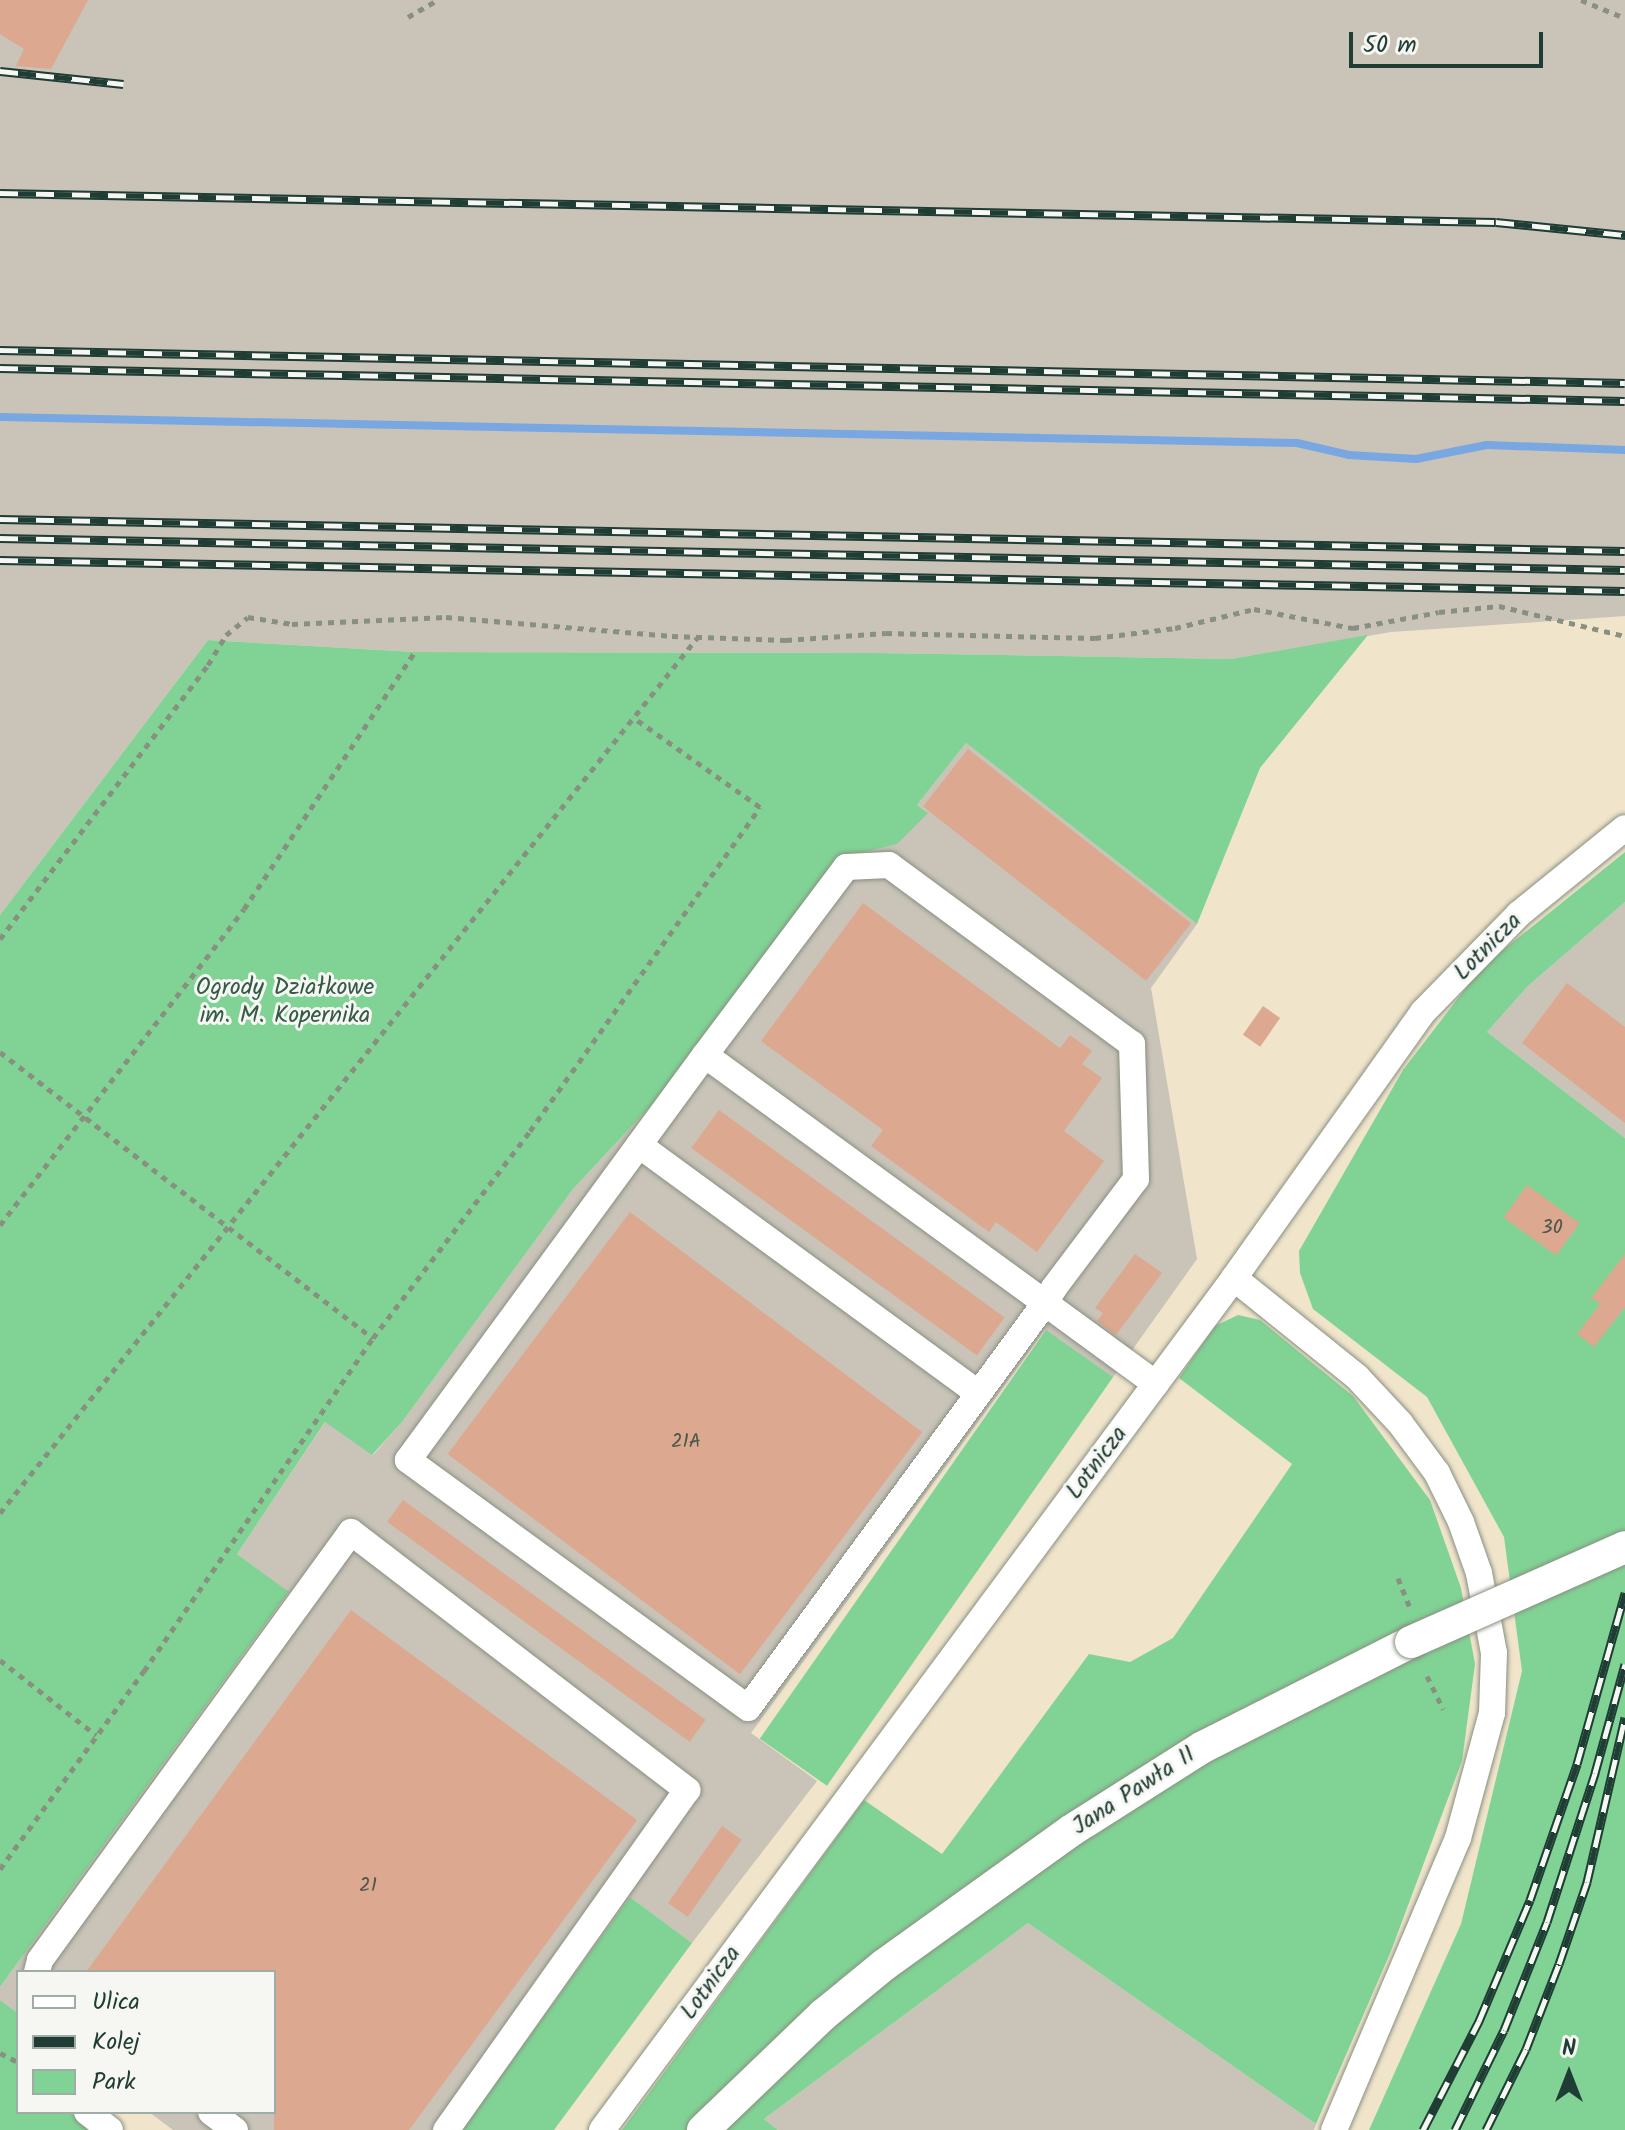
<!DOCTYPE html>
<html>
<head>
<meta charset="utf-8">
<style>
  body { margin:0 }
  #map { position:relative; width:1625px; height:2130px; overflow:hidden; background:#f0e4cb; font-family:Kalam,sans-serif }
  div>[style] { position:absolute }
  .industrial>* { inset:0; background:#c9c3b8 }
  .green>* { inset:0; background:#81d395; transform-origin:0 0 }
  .stream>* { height:8px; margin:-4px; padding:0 4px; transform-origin:4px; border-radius:4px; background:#78a7e2 }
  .building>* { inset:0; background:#dda890; transform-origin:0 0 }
  .path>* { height:5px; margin-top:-2.5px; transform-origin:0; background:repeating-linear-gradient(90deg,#889080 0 6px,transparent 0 12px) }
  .roads { filter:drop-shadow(0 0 2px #889080) drop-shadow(0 0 2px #889080) }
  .minor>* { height:26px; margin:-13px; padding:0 13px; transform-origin:13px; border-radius:13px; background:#fff }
  .major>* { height:32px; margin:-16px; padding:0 16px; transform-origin:16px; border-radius:16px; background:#fff }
  .rail>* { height:9px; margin-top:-4.5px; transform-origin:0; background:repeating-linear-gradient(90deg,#f6f6f2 0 18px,#1f3d34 0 36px); box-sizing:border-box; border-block:2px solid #1f3d34 }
  .bridges { filter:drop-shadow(0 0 2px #889080) drop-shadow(0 0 2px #889080) }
  .major-bridge>* { height:32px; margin:-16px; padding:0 16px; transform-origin:16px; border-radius:16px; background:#fff }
  span { translate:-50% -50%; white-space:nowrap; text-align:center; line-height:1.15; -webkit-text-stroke:6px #f6f6f2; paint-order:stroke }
  .number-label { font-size:20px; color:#4e584b }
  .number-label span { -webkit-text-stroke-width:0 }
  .street-label { font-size:24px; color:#1f3d34 }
  .park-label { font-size:24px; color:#335b47 }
  .legend { position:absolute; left:16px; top:1970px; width:260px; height:144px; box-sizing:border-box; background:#f6f6f2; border:2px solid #a0aca6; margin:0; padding:10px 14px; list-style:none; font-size:24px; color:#1f3d34 }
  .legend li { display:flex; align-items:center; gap:16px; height:40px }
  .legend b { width:40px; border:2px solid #a0aca6 }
  .north { position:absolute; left:1529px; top:2034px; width:80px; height:80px; -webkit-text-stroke:6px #f6f6f2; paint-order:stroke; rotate:0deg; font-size:22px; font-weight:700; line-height:32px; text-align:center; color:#1f3d34 }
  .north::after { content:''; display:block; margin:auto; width:28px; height:36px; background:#1f3d34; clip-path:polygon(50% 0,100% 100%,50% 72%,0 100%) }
  .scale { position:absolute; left:1349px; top:32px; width:194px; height:36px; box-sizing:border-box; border:4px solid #1f3d34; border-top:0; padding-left:10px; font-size:24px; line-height:28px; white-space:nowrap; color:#1f3d34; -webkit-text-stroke:6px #f6f6f2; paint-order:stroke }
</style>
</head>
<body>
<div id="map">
  <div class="industrial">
    <div style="clip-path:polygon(0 0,1625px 0,1625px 616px,1391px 632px,1231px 659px,879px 653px,415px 652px,208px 640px,0 915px)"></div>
    <div style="clip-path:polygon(966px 743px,1197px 924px,1151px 988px,1197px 1259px,1113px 1377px,1045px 1330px,751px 1733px,817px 1781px,692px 1943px,630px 1897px,462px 2130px,173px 2130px,149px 2112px,274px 2112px,274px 1972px,18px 1972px,18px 2013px,0 2000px,0 1987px,289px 1593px,237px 1554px,326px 1421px,373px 1455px,402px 1422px,573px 1189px,660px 1096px,839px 858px,927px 812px,917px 805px)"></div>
    <div style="clip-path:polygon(1625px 902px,1625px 1138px,1487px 1032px,1528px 986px)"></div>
    <div style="clip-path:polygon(1028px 1923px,1316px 2124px,1314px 2130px,778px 2130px,764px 2119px)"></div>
  </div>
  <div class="green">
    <div style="clip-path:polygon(1368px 635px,1260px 768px,1197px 924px,966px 743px,917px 805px,928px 813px,897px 844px,839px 858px,660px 1096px,573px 1189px,402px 1422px,372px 1455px,325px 1422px,237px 1554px,289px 1592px,0 1987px,0 915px,208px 640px,415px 652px,879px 653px,1231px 659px)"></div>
    <div style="clip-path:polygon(1625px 852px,1625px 902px,1528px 986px,1487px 1032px,1625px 1138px,1625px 2130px,1369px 2130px,1461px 1924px,1522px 1671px,1504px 1537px,1427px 1397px,1313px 1309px,1300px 1273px,1299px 1251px,1403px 1070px,1482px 967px)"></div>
    <div style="clip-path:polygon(1238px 1315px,1260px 1320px,1353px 1396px,1430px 1500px,1461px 1588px,1475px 1664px,1462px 1761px,1391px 1951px,1316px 2124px,1028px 1923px,764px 2119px,778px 2130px,622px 2130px,864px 1800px,942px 1854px,1089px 1654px,1130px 1662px,1173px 1638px,1292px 1464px,1179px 1378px,1215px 1326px)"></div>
    <div style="left:1046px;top:1330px;width:82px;height:499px;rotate:35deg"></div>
    <div style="clip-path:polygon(630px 1897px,692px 1943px,554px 2130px,462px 2130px)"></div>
    <div style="clip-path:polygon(0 2000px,18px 2013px,18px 2112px,70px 2112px,90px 2130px,0 2130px)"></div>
  </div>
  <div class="stream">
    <div style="left:0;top:417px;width:1297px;rotate:1.15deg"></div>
    <div style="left:1297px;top:443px;width:53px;rotate:13deg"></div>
    <div style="left:1349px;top:455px;width:67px;rotate:3.4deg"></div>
    <div style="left:1416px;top:459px;width:72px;rotate:-11.2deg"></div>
    <div style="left:1487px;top:445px;width:138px;rotate:2.1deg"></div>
  </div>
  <div class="building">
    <div style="clip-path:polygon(0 0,88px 0,51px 69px,16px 66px,24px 49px,0 34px)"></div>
    <div style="left:968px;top:749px;width:283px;height:73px;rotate:38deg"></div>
    <div style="clip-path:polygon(863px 903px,1060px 1048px,1070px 1035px,1092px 1051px,1082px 1064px,1102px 1078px,1064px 1131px,1104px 1161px,1037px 1252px,996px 1222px,989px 1232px,871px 1146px,883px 1130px,761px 1041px)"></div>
    <div style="clip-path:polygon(1567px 983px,1625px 1027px,1625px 1123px,1522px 1043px)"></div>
    <div style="left:1263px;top:1006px;width:21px;height:35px;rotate:35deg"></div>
    <div style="left:719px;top:1110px;width:353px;height:47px;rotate:36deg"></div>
    <div style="left:1527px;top:1185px;width:65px;height:40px;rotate:36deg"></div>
    <div style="left:630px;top:1212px;width:366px;height:303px;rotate:37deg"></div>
    <div style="clip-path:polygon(1135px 1254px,1162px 1273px,1116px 1335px,1097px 1321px,1103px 1313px,1095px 1308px)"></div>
    <div style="clip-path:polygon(1625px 1254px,1625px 1307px,1594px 1347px,1577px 1334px,1600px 1304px,1591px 1298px)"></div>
    <div style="left:403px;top:1500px;width:374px;height:27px;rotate:36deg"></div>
    <div style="clip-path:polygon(351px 1610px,637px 1820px,409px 2130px,274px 2130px,274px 1972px,86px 1972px)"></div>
    <div style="left:722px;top:1826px;width:24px;height:94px;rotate:35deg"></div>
  </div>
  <div class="path">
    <div style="left:1581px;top:0;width:48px;rotate:22.2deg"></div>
    <div style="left:408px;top:17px;width:34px;rotate:-30deg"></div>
    <div style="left:0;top:939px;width:344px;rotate:-52.8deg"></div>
    <div style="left:208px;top:665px;width:35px;rotate:-59deg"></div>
    <div style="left:226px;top:635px;width:28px;rotate:-39deg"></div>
    <div style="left:248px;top:617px;width:45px;rotate:9deg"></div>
    <div style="left:292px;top:624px;width:154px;rotate:-2.6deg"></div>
    <div style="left:446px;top:617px;width:227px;rotate:4.8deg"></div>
    <div style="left:672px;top:636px;width:114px;rotate:2deg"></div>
    <div style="left:786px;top:640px;width:100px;rotate:-4deg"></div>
    <div style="left:886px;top:633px;width:209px;rotate:1.4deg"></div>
    <div style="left:1095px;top:638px;width:81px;rotate:-7.1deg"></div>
    <div style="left:1175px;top:628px;width:81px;rotate:-13.5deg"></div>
    <div style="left:1254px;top:609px;width:101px;rotate:10.9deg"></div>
    <div style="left:1353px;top:628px;width:87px;rotate:-10.5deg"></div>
    <div style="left:1439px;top:612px;width:60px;rotate:-5.7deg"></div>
    <div style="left:1499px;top:606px;width:130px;rotate:13.4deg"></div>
    <div style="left:0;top:1052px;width:470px;rotate:37.5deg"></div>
    <div style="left:0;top:1225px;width:399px;rotate:-52.3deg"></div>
    <div style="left:244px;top:909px;width:309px;rotate:-56.4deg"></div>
    <div style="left:0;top:1513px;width:1119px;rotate:-51.46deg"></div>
    <div style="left:1398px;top:1578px;width:35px;rotate:68deg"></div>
    <div style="left:0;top:1660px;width:122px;rotate:38deg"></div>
    <div style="left:1427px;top:1676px;width:37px;rotate:64deg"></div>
    <div style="left:0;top:1869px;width:245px;rotate:-54deg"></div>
    <div style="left:144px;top:1671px;width:404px;rotate:-55.5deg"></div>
    <div style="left:373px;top:1338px;width:260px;rotate:-52.8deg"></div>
    <div style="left:530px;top:1131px;width:397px;rotate:-54.6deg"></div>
    <div style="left:760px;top:807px;width:156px;rotate:-144.7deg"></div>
    <div style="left:0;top:2053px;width:20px;rotate:27deg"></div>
  </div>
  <div class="roads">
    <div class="minor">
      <div style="left:705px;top:1055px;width:235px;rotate:-53.1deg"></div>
      <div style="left:846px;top:867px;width:43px;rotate:-2.7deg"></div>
      <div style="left:889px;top:865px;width:302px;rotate:36.4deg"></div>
      <div style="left:1132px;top:1044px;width:135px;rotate:88.3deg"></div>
      <div style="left:1136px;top:1179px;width:136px;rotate:127deg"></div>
      <div style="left:1054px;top:1288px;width:17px;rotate:121deg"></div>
      <div style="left:1045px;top:1303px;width:502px;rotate:126.25deg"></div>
      <div style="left:748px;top:1708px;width:421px;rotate:-143.9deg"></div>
      <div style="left:408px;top:1460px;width:502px;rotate:-53.75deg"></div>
      <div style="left:705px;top:1055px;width:421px;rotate:36.1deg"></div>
      <div style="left:1045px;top:1303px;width:137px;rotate:36.1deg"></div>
      <div style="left:639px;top:1145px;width:420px;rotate:36.2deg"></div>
      <div style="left:1234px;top:1278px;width:158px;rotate:38.8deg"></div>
      <div style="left:1357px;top:1377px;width:63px;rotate:46.9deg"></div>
      <div style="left:1400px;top:1423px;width:62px;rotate:53.5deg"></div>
      <div style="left:1437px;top:1473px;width:55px;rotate:63.9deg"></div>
      <div style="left:1461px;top:1522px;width:54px;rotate:70.6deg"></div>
      <div style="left:1479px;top:1573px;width:81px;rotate:79.4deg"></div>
      <div style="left:1494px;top:1653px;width:60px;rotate:91.9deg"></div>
      <div style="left:1492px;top:1713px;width:130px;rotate:105.2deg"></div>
      <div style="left:1458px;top:1838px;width:317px;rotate:113deg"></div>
      <div style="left:37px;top:1972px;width:12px;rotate:-76deg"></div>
      <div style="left:40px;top:1960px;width:529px;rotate:-54deg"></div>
      <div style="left:351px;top:1532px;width:424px;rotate:37.5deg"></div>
      <div style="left:687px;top:1790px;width:417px;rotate:125.3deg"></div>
      <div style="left:87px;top:2112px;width:29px;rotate:38deg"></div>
      <div style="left:211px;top:2112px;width:30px;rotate:37deg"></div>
      <div style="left:602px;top:2130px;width:1061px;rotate:-53.43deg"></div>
      <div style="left:1234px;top:1278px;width:326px;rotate:-54.6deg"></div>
      <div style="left:1423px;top:1012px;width:137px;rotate:-45.6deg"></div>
      <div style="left:1519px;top:914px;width:136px;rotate:-39.1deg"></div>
    </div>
    <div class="major">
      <div style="left:703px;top:2130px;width:166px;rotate:-43.8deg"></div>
      <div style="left:823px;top:2015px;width:79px;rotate:-39.3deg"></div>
      <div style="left:884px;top:1965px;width:231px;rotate:-35.7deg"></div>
      <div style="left:1072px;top:1830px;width:155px;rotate:-32.4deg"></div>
      <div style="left:1203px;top:1747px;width:233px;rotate:-26.8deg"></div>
    </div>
  </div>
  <div class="rail">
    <div style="left:0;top:71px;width:124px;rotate:6deg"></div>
    <div style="left:0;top:193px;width:1496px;rotate:1.11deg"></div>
    <div style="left:1496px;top:222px;width:130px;rotate:5.8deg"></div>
    <div style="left:0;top:350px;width:1625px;rotate:1.16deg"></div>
    <div style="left:0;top:368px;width:1625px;rotate:1.16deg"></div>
    <div style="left:0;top:519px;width:1625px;rotate:1.13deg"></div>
    <div style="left:0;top:538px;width:1625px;rotate:1.13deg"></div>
    <div style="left:0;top:560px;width:1625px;rotate:1.09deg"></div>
    <div style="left:1423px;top:2130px;width:123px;rotate:-62.8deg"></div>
    <div style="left:1479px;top:2021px;width:131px;rotate:-67.1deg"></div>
    <div style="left:1530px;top:1900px;width:144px;rotate:-70.9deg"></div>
    <div style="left:1577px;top:1764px;width:178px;rotate:-74.3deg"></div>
    <div style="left:1455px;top:2130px;width:111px;rotate:-63.9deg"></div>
    <div style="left:1504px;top:2030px;width:116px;rotate:-68.3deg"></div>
    <div style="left:1547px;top:1922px;width:157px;rotate:-72.1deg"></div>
    <div style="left:1595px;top:1773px;width:113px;rotate:-74.6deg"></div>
    <div style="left:1486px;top:2130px;width:90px;rotate:-63.7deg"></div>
    <div style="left:1526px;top:2049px;width:91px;rotate:-68.8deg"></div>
    <div style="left:1559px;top:1964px;width:87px;rotate:-71.1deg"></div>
    <div style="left:1587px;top:1882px;width:169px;rotate:-77deg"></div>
  </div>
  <div class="bridges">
    <div class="major-bridge">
      <div style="left:1411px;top:1642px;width:234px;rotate:-23.9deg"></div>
    </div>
  </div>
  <div class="number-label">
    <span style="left:1552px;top:1228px">30</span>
    <span style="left:686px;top:1442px">21A</span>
    <span style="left:368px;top:1886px">21</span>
  </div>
  <div class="street-label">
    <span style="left:1488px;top:947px;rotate:-45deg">Lotnicza</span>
    <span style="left:1097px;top:1463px;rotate:-53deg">Lotnicza</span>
    <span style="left:1134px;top:1791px;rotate:-33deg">Jana Pawła II</span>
    <span style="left:711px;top:1983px;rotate:-54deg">Lotnicza</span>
  </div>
  <div class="park-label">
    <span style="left:285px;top:1002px">Ogrody Działkowe<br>im. M. Kopernika</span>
  </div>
  <ul class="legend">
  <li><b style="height:10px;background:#fff"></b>Ulica</li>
  <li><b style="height:10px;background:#1f3d34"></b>Kolej</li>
  <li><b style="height:22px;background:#81d395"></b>Park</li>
  </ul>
  <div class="north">N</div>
  <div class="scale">50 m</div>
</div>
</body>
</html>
